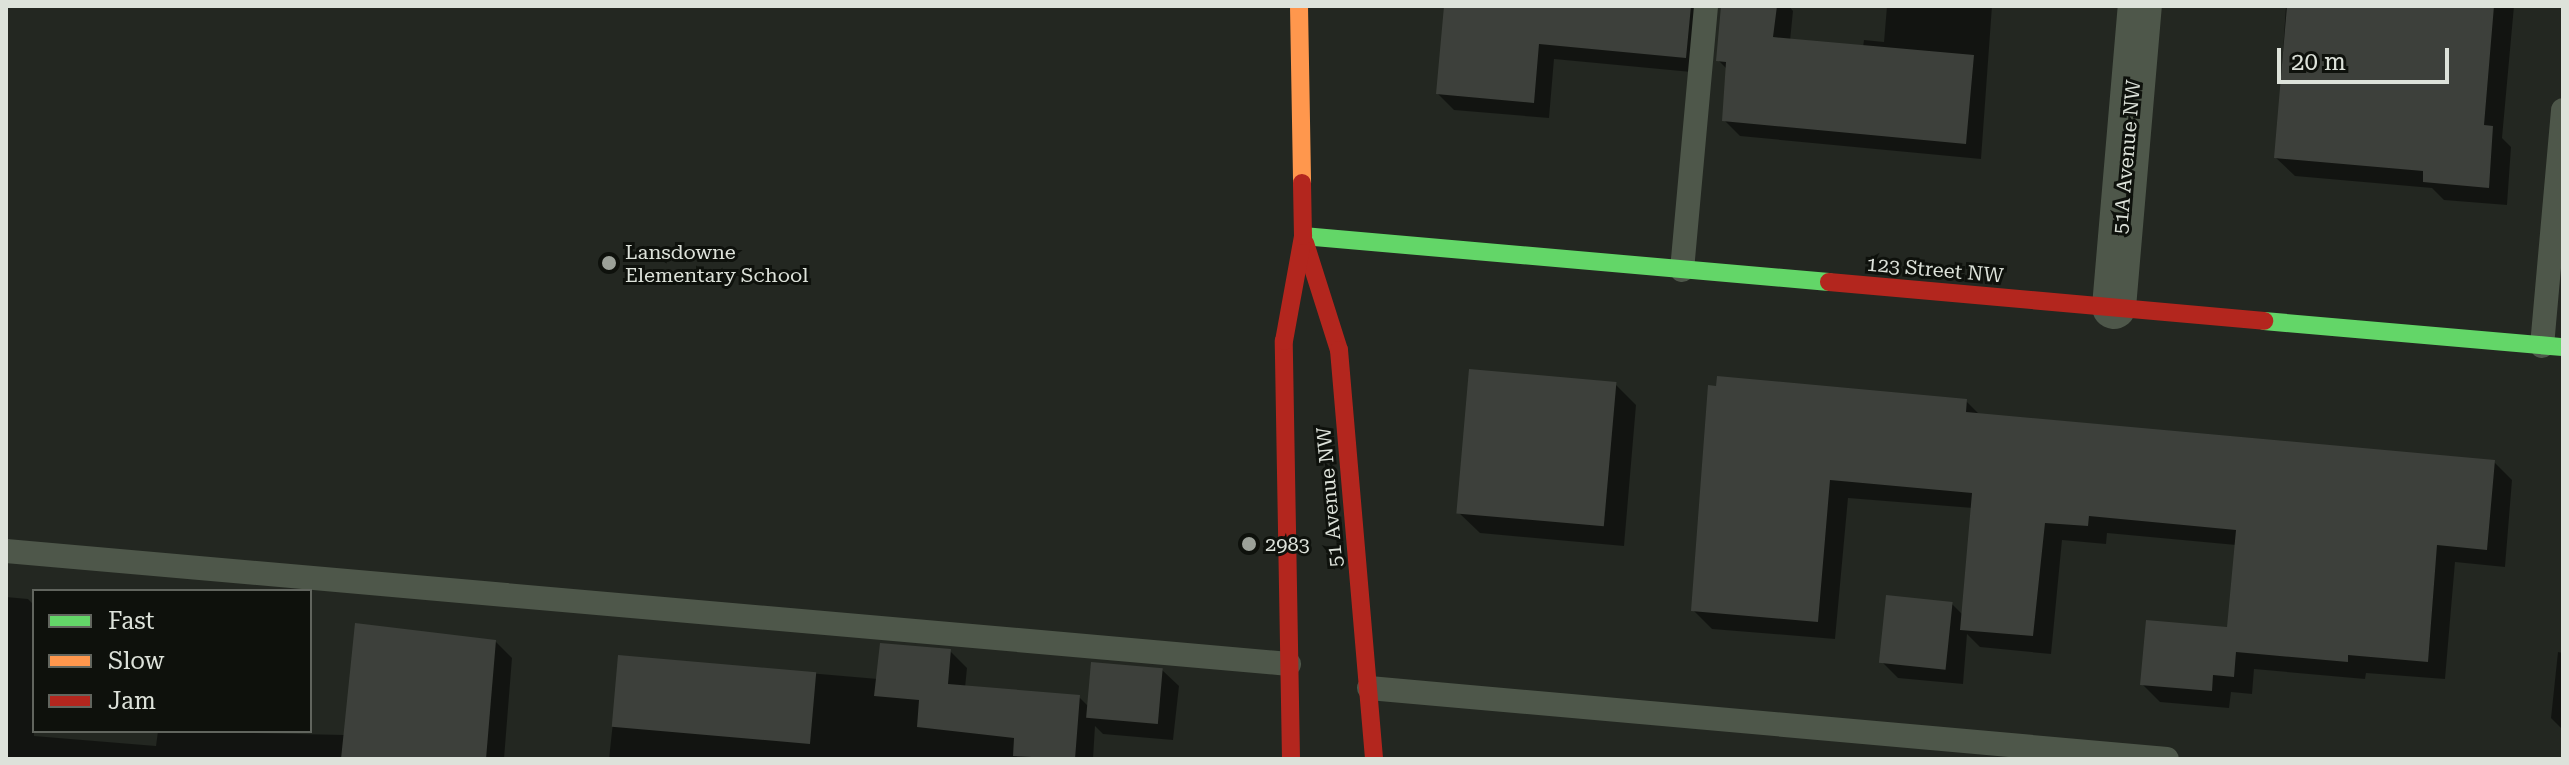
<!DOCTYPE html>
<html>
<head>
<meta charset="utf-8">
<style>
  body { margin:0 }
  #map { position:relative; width:2569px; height:765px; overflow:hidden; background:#232721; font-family:"Roboto Serif",serif }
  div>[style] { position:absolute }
  .shadow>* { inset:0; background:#0007 }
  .building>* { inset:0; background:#3d403b; transform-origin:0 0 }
  .lane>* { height:24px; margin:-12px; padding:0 12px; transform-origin:12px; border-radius:12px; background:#4e574a }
  .street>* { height:44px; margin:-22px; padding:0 22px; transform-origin:22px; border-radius:22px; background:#4e574a }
  .fast>* { height:18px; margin:-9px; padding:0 9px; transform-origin:9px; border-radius:9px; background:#63d668 }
  .slow>* { height:18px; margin:-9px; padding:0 9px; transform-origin:9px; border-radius:9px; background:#ff974d }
  .jam>* { height:18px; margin:-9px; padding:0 9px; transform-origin:9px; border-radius:9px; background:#b3261e }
  .dots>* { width:22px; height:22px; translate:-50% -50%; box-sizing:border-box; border:4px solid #0e110c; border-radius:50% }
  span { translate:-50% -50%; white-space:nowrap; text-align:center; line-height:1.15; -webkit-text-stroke:6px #0e110c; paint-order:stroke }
  .street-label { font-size:20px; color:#dde2da }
  .poi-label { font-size:20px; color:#dde2da }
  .left { translate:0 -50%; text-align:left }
  .frame { position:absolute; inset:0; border:8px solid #dde2da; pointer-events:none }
  .legend { position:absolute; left:32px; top:589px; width:280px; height:144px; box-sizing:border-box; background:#0e110c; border:2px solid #61655e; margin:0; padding:10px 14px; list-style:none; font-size:24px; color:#dde2da }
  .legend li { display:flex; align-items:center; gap:16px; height:40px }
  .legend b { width:40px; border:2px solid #61655e }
  .scale { position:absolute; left:2277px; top:48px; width:172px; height:36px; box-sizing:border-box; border:4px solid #dde2da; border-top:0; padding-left:10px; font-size:24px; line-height:28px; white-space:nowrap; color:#dde2da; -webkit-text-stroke:6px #0e110c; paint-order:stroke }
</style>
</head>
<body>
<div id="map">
  <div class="shadow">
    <div style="clip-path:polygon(1447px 6px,1789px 6px,1793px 11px,1790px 41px,1863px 47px,1864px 40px,1884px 42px,1887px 6px,1992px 6px,1981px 159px,1740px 136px,1724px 120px,1727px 69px,1718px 60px,1723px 7px,1715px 8px,1702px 73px,1554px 59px,1549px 118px,1454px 110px,1438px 94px)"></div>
    <div style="clip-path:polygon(2286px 6px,2514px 6px,2502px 138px,2511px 147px,2507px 205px,2444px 200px,2432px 188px,2295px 176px,2276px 158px)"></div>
    <div style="clip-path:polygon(1615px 384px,1636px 405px,1624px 546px,1480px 533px,1458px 512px)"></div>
    <div style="clip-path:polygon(1710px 387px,1966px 401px,1980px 415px,2494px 462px,2512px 480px,2505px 567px,2455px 562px,2445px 679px,2366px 673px,2365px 679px,2254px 669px,2252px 694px,2231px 692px,2229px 708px,2160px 702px,2142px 684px,2228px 630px,2236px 545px,2107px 533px,2106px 544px,2062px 540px,2051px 654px,1980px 647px,1967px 634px,1963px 684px,1898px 678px,1882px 662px,1952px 604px,1963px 615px,1973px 508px,1848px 498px,1835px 639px,1712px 629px,1693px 610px)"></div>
    <div style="clip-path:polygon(6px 597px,28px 599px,34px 605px,34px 736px,156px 746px,158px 731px,345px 735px,496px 642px,512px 658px,504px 759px,6px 759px)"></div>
    <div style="clip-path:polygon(950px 651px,967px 668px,965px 688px,1079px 697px,1088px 706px,1162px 670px,1179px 686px,1173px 740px,1103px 734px,1095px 726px,1093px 759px,609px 759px,620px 657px,878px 679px)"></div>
    <div style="clip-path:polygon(2558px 652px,2563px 653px,2563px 730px,2551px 718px)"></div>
  </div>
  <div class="building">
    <div style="clip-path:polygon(1444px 6px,1691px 6px,1686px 58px,1539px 44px,1534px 103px,1436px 94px)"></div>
    <div style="clip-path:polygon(1721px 6px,1777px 6px,1773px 37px,1974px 55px,1966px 144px,1722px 121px,1726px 62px,1716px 61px)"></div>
    <div style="clip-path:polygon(2287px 6px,2494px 6px,2484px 125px,2493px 126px,2489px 188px,2423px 182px,2423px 171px,2274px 158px)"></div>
    <div style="left:1469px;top:369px;width:148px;height:145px;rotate:5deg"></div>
    <div style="clip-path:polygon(1717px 376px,1967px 399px,1966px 412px,2495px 460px,2487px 550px,2437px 545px,2428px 662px,2348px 655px,2348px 662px,2236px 652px,2234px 677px,2213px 675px,2212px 691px,2140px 685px,2146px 620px,2227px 627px,2236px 530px,2089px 516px,2088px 526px,2045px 523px,2033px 636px,1960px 630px,1972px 493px,1830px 480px,1818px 622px,1691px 611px,1708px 385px,1716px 386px)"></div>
    <div style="left:1886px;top:595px;width:67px;height:68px;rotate:6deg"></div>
    <div style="clip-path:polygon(355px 623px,496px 640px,486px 759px,341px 759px)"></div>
    <div style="clip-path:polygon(880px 643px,951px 649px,948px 684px,1080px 695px,1075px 759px,1013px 756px,1014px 738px,917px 727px,919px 700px,874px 696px)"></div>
    <div style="left:618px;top:655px;width:199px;height:72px;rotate:5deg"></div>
    <div style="left:1091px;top:662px;width:72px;height:56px;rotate:5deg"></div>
  </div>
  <div class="lane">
    <div style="left:1682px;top:270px;width:265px;rotate:-84.8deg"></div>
    <div style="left:2542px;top:346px;width:237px;rotate:-84.9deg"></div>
    <div style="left:6px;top:551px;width:1288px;rotate:5.03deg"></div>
    <div style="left:1369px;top:688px;width:801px;rotate:5.08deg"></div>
  </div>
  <div class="street">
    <div style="left:2114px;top:307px;width:302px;rotate:-85.1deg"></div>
  </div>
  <div class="fast">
    <div style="left:1303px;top:236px;width:528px;rotate:5deg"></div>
    <div style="left:2264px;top:321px;width:300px;rotate:5deg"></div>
  </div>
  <div class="slow">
    <div style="left:1299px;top:6px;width:177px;rotate:89deg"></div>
  </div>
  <div class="jam">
    <div style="left:1305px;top:243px;width:112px;rotate:72.4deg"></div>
    <div style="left:1339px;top:350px;width:410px;rotate:85.1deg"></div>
    <div style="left:1829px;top:282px;width:437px;rotate:5.1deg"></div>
    <div style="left:1291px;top:759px;width:418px;rotate:-91deg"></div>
    <div style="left:1284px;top:341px;width:107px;rotate:-79.7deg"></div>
    <div style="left:1303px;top:236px;width:53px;rotate:-91.1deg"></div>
  </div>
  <div class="dots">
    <div style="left:609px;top:263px;background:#9ca199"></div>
    <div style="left:1249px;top:544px;background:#9ca199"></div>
  </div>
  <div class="street-label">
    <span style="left:2127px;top:157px;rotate:-85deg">51A Avenue NW</span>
    <span style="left:1935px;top:270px;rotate:5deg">123 Street NW</span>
    <span style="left:1330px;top:497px;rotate:-95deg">51 Avenue NW</span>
  </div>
  <div class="poi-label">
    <span class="left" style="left:625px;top:264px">Lansdowne<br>Elementary School</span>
    <span class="left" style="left:1265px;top:544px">2983</span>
  </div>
  <div class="frame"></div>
  <ul class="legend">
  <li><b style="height:10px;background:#63d668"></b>Fast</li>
  <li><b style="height:10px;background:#ff974d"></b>Slow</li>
  <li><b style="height:10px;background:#b3261e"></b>Jam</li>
  </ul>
  <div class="scale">20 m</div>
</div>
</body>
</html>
